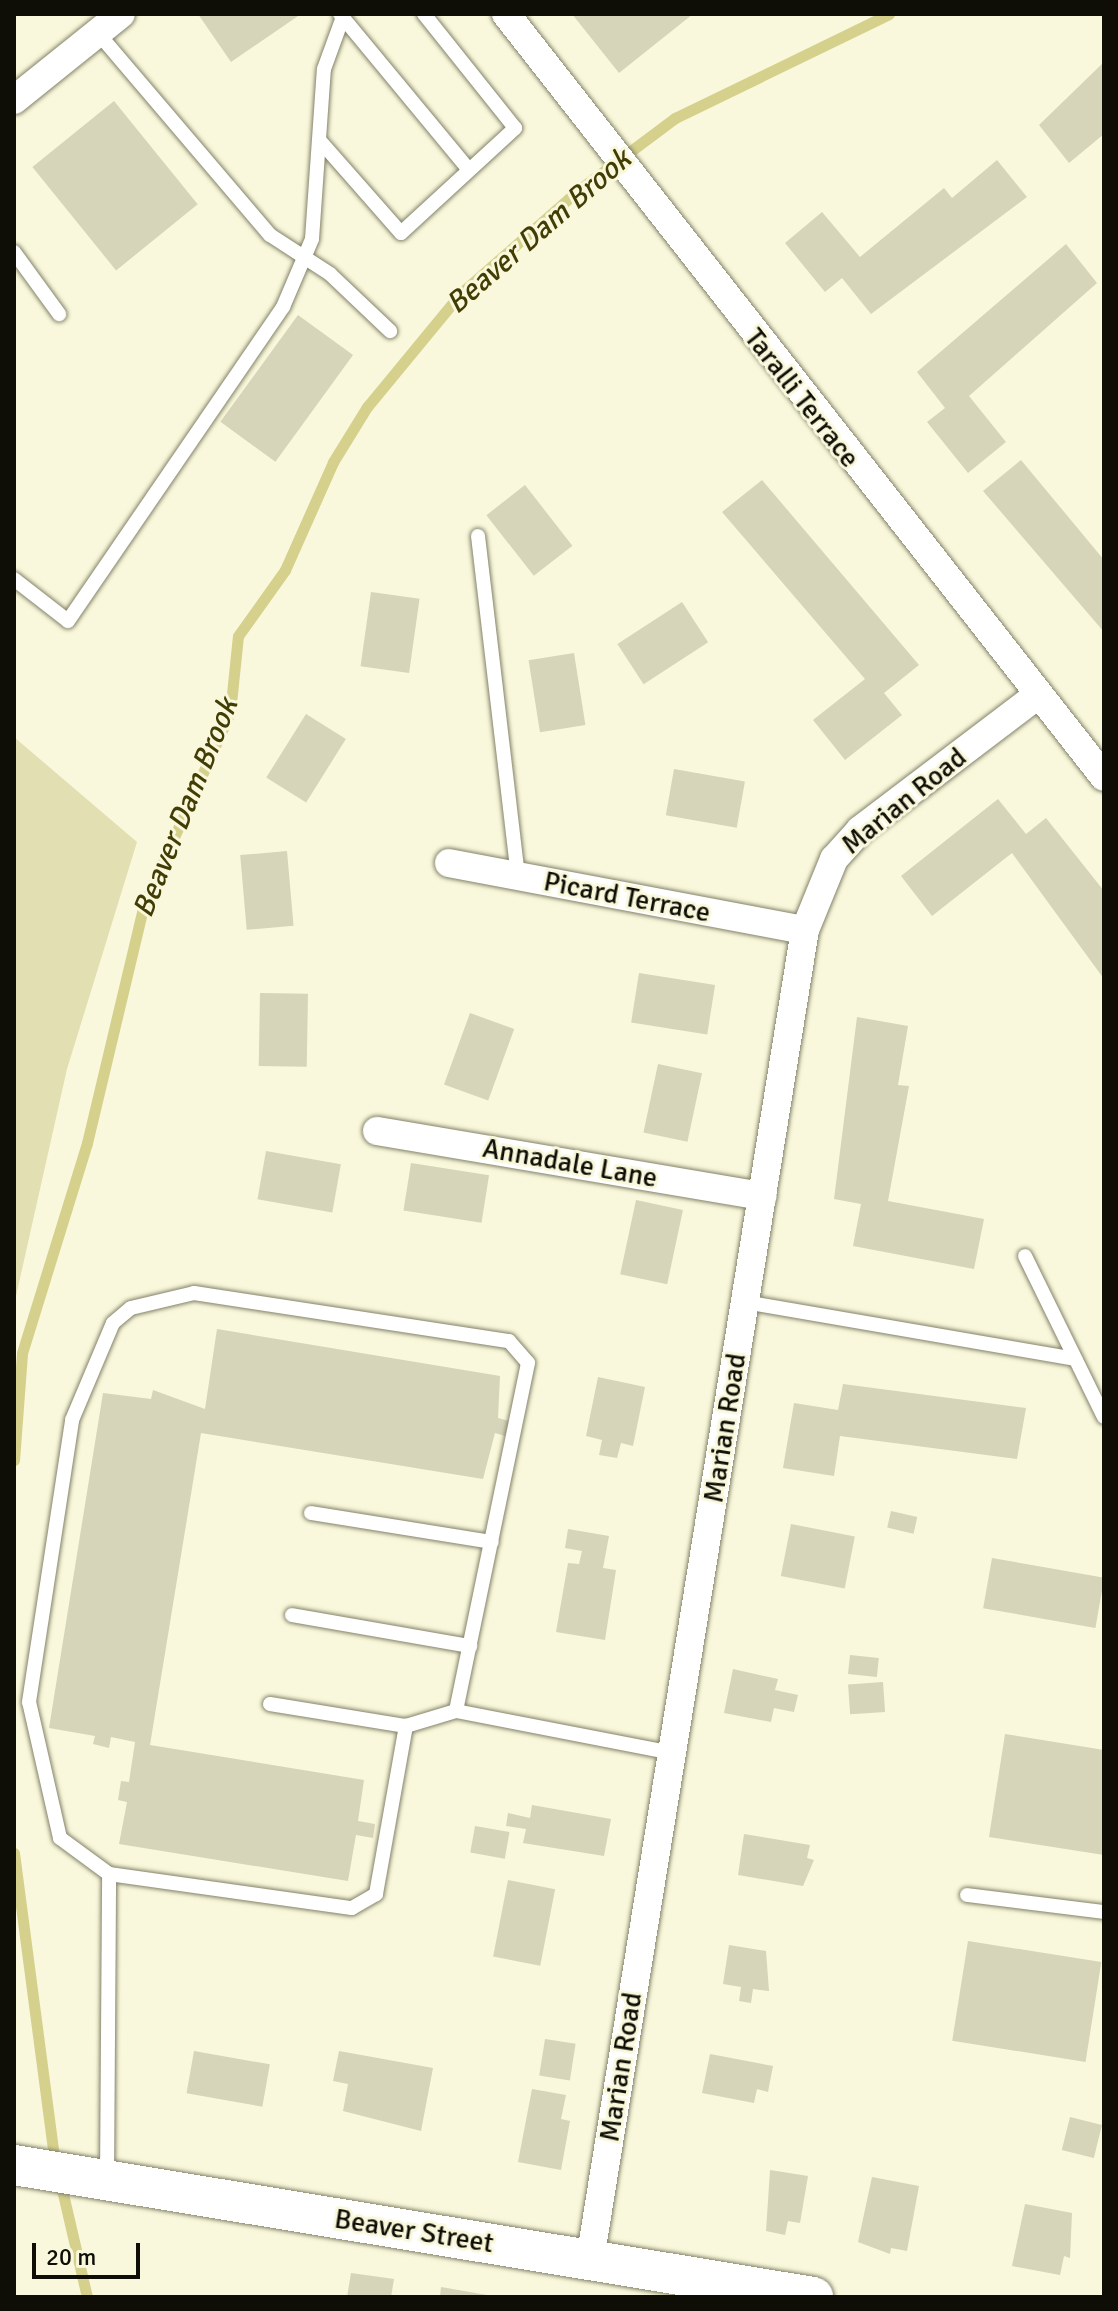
<!DOCTYPE html>
<html>
<head>
<meta charset="utf-8">
<style>
  body { margin:0 }
  #map { position:relative; width:1118px; height:2311px; overflow:hidden; background:#f9f8dc; font-family:Signika,sans-serif }
  div>[style] { position:absolute }
  .green>* { inset:0; background:#e2dfb3 }
  .stream>* { height:11px; margin:-5.5px; padding:0 5.5px; transform-origin:5.5px; border-radius:5.5px; background:#d5d08b }
  .building>* { inset:0; background:#d6d4b9; transform-origin:0 0 }
  .roads { filter:drop-shadow(0 0 2px #838269) drop-shadow(0 0 2px #838269) }
  .service>* { height:14px; margin:-7px; padding:0 7px; transform-origin:7px; border-radius:7px; background:#fff }
  .minor>* { height:28px; margin:-14px; padding:0 14px; transform-origin:14px; border-radius:14px; background:#fff }
  .secondary>* { height:40px; margin:-20px; padding:0 20px; transform-origin:20px; border-radius:20px; background:#fff }
  span { translate:-50% -50%; white-space:nowrap; text-align:center; line-height:1.15; -webkit-text-stroke:6px #f9f8dc; paint-order:stroke }
  .street-label { font-size:28px; color:#0f0e06 }
  .water-label { font-size:30px; color:#423d05; font-style:italic }
  .frame { position:absolute; inset:0; border:16px solid #0f0e06; pointer-events:none }
  .scale { position:absolute; left:32px; top:2243px; width:108px; height:36px; box-sizing:border-box; border:4px solid #0f0e06; border-top:0; padding-left:10px; font-size:24px; line-height:28px; white-space:nowrap; color:#0f0e06; -webkit-text-stroke:6px #f9f8dc; paint-order:stroke }
</style>
</head>
<body>
<div id="map">
  <div class="green">
    <div style="clip-path:polygon(14px 737px,137px 842px,67px 1069px,14px 1305px)"></div>
  </div>
  <div class="stream">
    <div style="left:14px;top:1460px;width:107px;rotate:-85.7deg"></div>
    <div style="left:22px;top:1353px;width:220px;rotate:-72.8deg"></div>
    <div style="left:87px;top:1143px;width:246px;rotate:-76.6deg"></div>
    <div style="left:144px;top:904px;width:209px;rotate:-65.8deg"></div>
    <div style="left:230px;top:713px;width:77px;rotate:-84.1deg"></div>
    <div style="left:238px;top:636px;width:81px;rotate:-54.5deg"></div>
    <div style="left:285px;top:570px;width:118px;rotate:-66deg"></div>
    <div style="left:333px;top:462px;width:65px;rotate:-58.3deg"></div>
    <div style="left:367px;top:407px;width:146px;rotate:-50.5deg"></div>
    <div style="left:460px;top:294px;width:154px;rotate:-41.3deg"></div>
    <div style="left:576px;top:192px;width:124px;rotate:-36.8deg"></div>
    <div style="left:675px;top:118px;width:238px;rotate:-25.9deg"></div>
    <div style="left:14px;top:1853px;width:315px;rotate:82.5deg"></div>
    <div style="left:60px;top:2181px;width:119px;rotate:76.9deg"></div>
  </div>
  <div class="building">
    <div style="clip-path:polygon(198px 14px,301px 14px,231px 62px)"></div>
    <div style="clip-path:polygon(572px 14px,693px 14px,619px 73px)"></div>
    <div style="clip-path:polygon(1104px 62px,1104px 134px,1069px 163px,1039px 125px)"></div>
    <div style="left:114px;top:101px;width:133px;height:105px;rotate:51deg"></div>
    <div style="clip-path:polygon(997px 160px,1027px 197px,871px 314px,842px 278px,825px 292px,785px 243px,822px 212px,860px 257px,944px 188px,952px 198px)"></div>
    <div style="clip-path:polygon(1066px 244px,1097px 283px,969px 396px,1006px 442px,968px 473px,927px 422px,945px 408px,917px 372px)"></div>
    <div style="left:298px;top:315px;width:68px;height:132px;rotate:36deg"></div>
    <div style="clip-path:polygon(1021px 460px,1104px 560px,1104px 632px,983px 491px)"></div>
    <div style="clip-path:polygon(762px 480px,919px 665px,884px 693px,902px 715px,845px 760px,813px 720px,865px 679px,722px 512px)"></div>
    <div style="left:525px;top:485px;width:77px;height:49px;rotate:52deg"></div>
    <div style="left:371px;top:592px;width:49px;height:75px;rotate:8deg"></div>
    <div style="left:682px;top:602px;width:48px;height:77px;rotate:57deg"></div>
    <div style="left:574px;top:653px;width:73px;height:46px;rotate:81deg"></div>
    <div style="left:306px;top:714px;width:47px;height:75px;rotate:32deg"></div>
    <div style="left:674px;top:769px;width:72px;height:47px;rotate:10deg"></div>
    <div style="clip-path:polygon(998px 799px,1026px 834px,1046px 818px,1104px 891px,1104px 979px,1012px 853px,932px 916px,901px 876px)"></div>
    <div style="left:287px;top:851px;width:75px;height:47px;rotate:85deg"></div>
    <div style="left:639px;top:973px;width:77px;height:50px;rotate:9deg"></div>
    <div style="left:260px;top:993px;width:48px;height:73px;rotate:1deg"></div>
    <div style="left:470px;top:1013px;width:47px;height:76px;rotate:20deg"></div>
    <div style="clip-path:polygon(857px 1017px,908px 1026px,898px 1085px,909px 1086px,888px 1201px,984px 1219px,974px 1269px,853px 1246px,861px 1204px,834px 1199px)"></div>
    <div style="left:658px;top:1064px;width:45px;height:70px;rotate:12deg"></div>
    <div style="left:266px;top:1151px;width:76px;height:49px;rotate:10deg"></div>
    <div style="left:411px;top:1163px;width:79px;height:48px;rotate:9deg"></div>
    <div style="left:636px;top:1200px;width:48px;height:76px;rotate:12deg"></div>
    <div style="clip-path:polygon(217px 1329px,500px 1376px,498px 1418px,509px 1421px,505px 1436px,495px 1433px,483px 1479px,201px 1433px,150px 1745px,364px 1780px,358px 1821px,375px 1824px,373px 1838px,356px 1835px,348px 1881px,119px 1844px,127px 1802px,118px 1800px,121px 1781px,129px 1782px,135px 1742px,111px 1737px,109px 1748px,93px 1744px,95px 1736px,49px 1728px,103px 1393px,151px 1399px,153px 1390px,205px 1409px)"></div>
    <div style="clip-path:polygon(598px 1377px,645px 1387px,633px 1446px,621px 1443px,617px 1458px,599px 1455px,602px 1440px,586px 1436px)"></div>
    <div style="clip-path:polygon(843px 1384px,1026px 1408px,1017px 1459px,840px 1436px,834px 1476px,783px 1468px,794px 1403px,838px 1410px)"></div>
    <div style="left:891px;top:1511px;width:27px;height:17px;rotate:13deg"></div>
    <div style="left:791px;top:1524px;width:65px;height:53px;rotate:11deg"></div>
    <div style="clip-path:polygon(568px 1529px,609px 1536px,603px 1568px,616px 1570px,605px 1640px,556px 1632px,568px 1563px,579px 1564px,582px 1551px,565px 1548px)"></div>
    <div style="left:992px;top:1558px;width:114px;height:51px;rotate:10deg"></div>
    <div style="left:850px;top:1655px;width:29px;height:19px;rotate:6deg"></div>
    <div style="clip-path:polygon(733px 1669px,778px 1679px,775px 1690px,798px 1695px,794px 1712px,774px 1708px,771px 1722px,724px 1713px)"></div>
    <div style="left:883px;top:1682px;width:30px;height:35px;rotate:86deg"></div>
    <div style="clip-path:polygon(1005px 1734px,1104px 1750px,1104px 1855px,989px 1837px)"></div>
    <div style="clip-path:polygon(532px 1805px,611px 1819px,604px 1856px,523px 1843px,526px 1829px,506px 1826px,508px 1813px,530px 1818px)"></div>
    <div style="left:475px;top:1826px;width:35px;height:27px;rotate:10deg"></div>
    <div style="clip-path:polygon(744px 1834px,810px 1845px,807px 1858px,814px 1860px,803px 1886px,738px 1875px)"></div>
    <div style="left:508px;top:1880px;width:48px;height:78px;rotate:11deg"></div>
    <div style="left:968px;top:1941px;width:135px;height:101px;rotate:9deg"></div>
    <div style="clip-path:polygon(729px 1945px,766px 1951px,769px 1991px,753px 1989px,751px 2003px,739px 2001px,741px 1987px,723px 1984px)"></div>
    <div style="left:545px;top:2039px;width:31px;height:37px;rotate:9deg"></div>
    <div style="left:194px;top:2051px;width:77px;height:43px;rotate:10deg"></div>
    <div style="clip-path:polygon(339px 2051px,433px 2068px,421px 2131px,343px 2111px,348px 2084px,333px 2081px)"></div>
    <div style="clip-path:polygon(710px 2054px,773px 2066px,768px 2092px,757px 2089px,754px 2103px,702px 2093px)"></div>
    <div style="clip-path:polygon(532px 2089px,566px 2095px,561px 2119px,570px 2121px,561px 2170px,518px 2162px)"></div>
    <div style="left:1070px;top:2117px;width:33px;height:34px;rotate:14deg"></div>
    <div style="clip-path:polygon(770px 2170px,808px 2176px,800px 2223px,788px 2221px,785px 2235px,766px 2231px)"></div>
    <div style="clip-path:polygon(872px 2177px,919px 2186px,907px 2251px,891px 2248px,890px 2254px,858px 2242px)"></div>
    <div style="clip-path:polygon(1025px 2204px,1072px 2213px,1070px 2258px,1064px 2256px,1060px 2275px,1012px 2266px)"></div>
    <div style="clip-path:polygon(351px 2273px,394px 2279px,391px 2297px,347px 2297px)"></div>
    <div style="clip-path:polygon(441px 2287px,487px 2295px,487px 2297px,440px 2297px)"></div>
  </div>
  <div class="roads">
    <div class="service">
      <div style="left:340px;top:14px;width:202px;rotate:50.4deg"></div>
      <div style="left:98px;top:33px;width:265px;rotate:49.6deg"></div>
      <div style="left:270px;top:235px;width:72px;rotate:33deg"></div>
      <div style="left:330px;top:274px;width:83px;rotate:43.5deg"></div>
      <div style="left:321px;top:142px;width:121px;rotate:48.7deg"></div>
      <div style="left:401px;top:233px;width:155px;rotate:-42.6deg"></div>
      <div style="left:515px;top:128px;width:146px;rotate:-128.6deg"></div>
      <div style="left:14px;top:252px;width:77px;rotate:54deg"></div>
      <div style="left:478px;top:536px;width:342px;rotate:83.3deg"></div>
      <div style="left:14px;top:579px;width:68px;rotate:37.9deg"></div>
      <div style="left:68px;top:621px;width:381px;rotate:-55.6deg"></div>
      <div style="left:283px;top:307px;width:74px;rotate:-66.9deg"></div>
      <div style="left:312px;top:239px;width:170px;rotate:-86deg"></div>
      <div style="left:324px;top:69px;width:59px;rotate:-70deg"></div>
      <div style="left:1025px;top:1256px;width:179px;rotate:63.9deg"></div>
      <div style="left:745px;top:1302px;width:335px;rotate:9.8deg"></div>
      <div style="left:311px;top:1513px;width:183px;rotate:9.1deg"></div>
      <div style="left:292px;top:1615px;width:181px;rotate:9.9deg"></div>
      <div style="left:270px;top:1704px;width:138px;rotate:9.2deg"></div>
      <div style="left:406px;top:1726px;width:52px;rotate:-16.7deg"></div>
      <div style="left:456px;top:1711px;width:220px;rotate:11deg"></div>
      <div style="left:109px;top:1874px;width:245px;rotate:8deg"></div>
      <div style="left:352px;top:1908px;width:28px;rotate:-30deg"></div>
      <div style="left:376px;top:1894px;width:171px;rotate:-79.9deg"></div>
      <div style="left:967px;top:1895px;width:138px;rotate:7.1deg"></div>
      <div style="left:107px;top:2179px;width:305px;rotate:-89.6deg"></div>
      <div style="left:109px;top:1874px;width:61px;rotate:-143.7deg"></div>
      <div style="left:60px;top:1838px;width:139px;rotate:-102.8deg"></div>
      <div style="left:29px;top:1702px;width:285px;rotate:-81.3deg"></div>
      <div style="left:72px;top:1420px;width:105px;rotate:-67.1deg"></div>
      <div style="left:113px;top:1323px;width:23px;rotate:-40deg"></div>
      <div style="left:131px;top:1308px;width:65px;rotate:-13.4deg"></div>
      <div style="left:194px;top:1293px;width:319px;rotate:8.7deg"></div>
      <div style="left:509px;top:1341px;width:29px;rotate:49deg"></div>
      <div style="left:528px;top:1363px;width:355px;rotate:101.7deg"></div>
    </div>
    <div class="minor">
      <div style="left:506px;top:14px;width:969px;rotate:51.91deg"></div>
      <div style="left:14px;top:100px;width:137px;rotate:-38.8deg"></div>
      <div style="left:449px;top:863px;width:362px;rotate:10.7deg"></div>
      <div style="left:377px;top:1131px;width:391px;rotate:9.6deg"></div>
      <div style="left:590px;top:2260px;width:1347px;rotate:-80.82deg"></div>
      <div style="left:805px;top:930px;width:77px;rotate:-67.8deg"></div>
      <div style="left:834px;top:859px;width:39px;rotate:-48deg"></div>
      <div style="left:860px;top:830px;width:223px;rotate:-37.2deg"></div>
    </div>
    <div class="secondary">
      <div style="left:14px;top:2165px;width:810px;rotate:9.38deg"></div>
    </div>
  </div>
  <div class="street-label">
    <span style="left:802px;top:398px;rotate:52deg">Taralli Terrace</span>
    <span style="left:904px;top:801px;rotate:-39deg">Marian Road</span>
    <span style="left:627px;top:897px;rotate:11deg">Picard Terrace</span>
    <span style="left:570px;top:1163px;rotate:10deg">Annadale Lane</span>
    <span style="left:725px;top:1428px;rotate:-81deg">Marian Road</span>
    <span style="left:621px;top:2067px;rotate:-81deg">Marian Road</span>
    <span style="left:414px;top:2231px;rotate:9deg">Beaver Street</span>
  </div>
  <div class="water-label">
    <span style="left:539px;top:232px;rotate:-41deg">Beaver Dam Brook</span>
    <span style="left:186px;top:808px;rotate:-68deg">Beaver Dam Brook</span>
  </div>
  <div class="frame"></div>
  <div class="scale">20 m</div>
</div>
</body>
</html>
